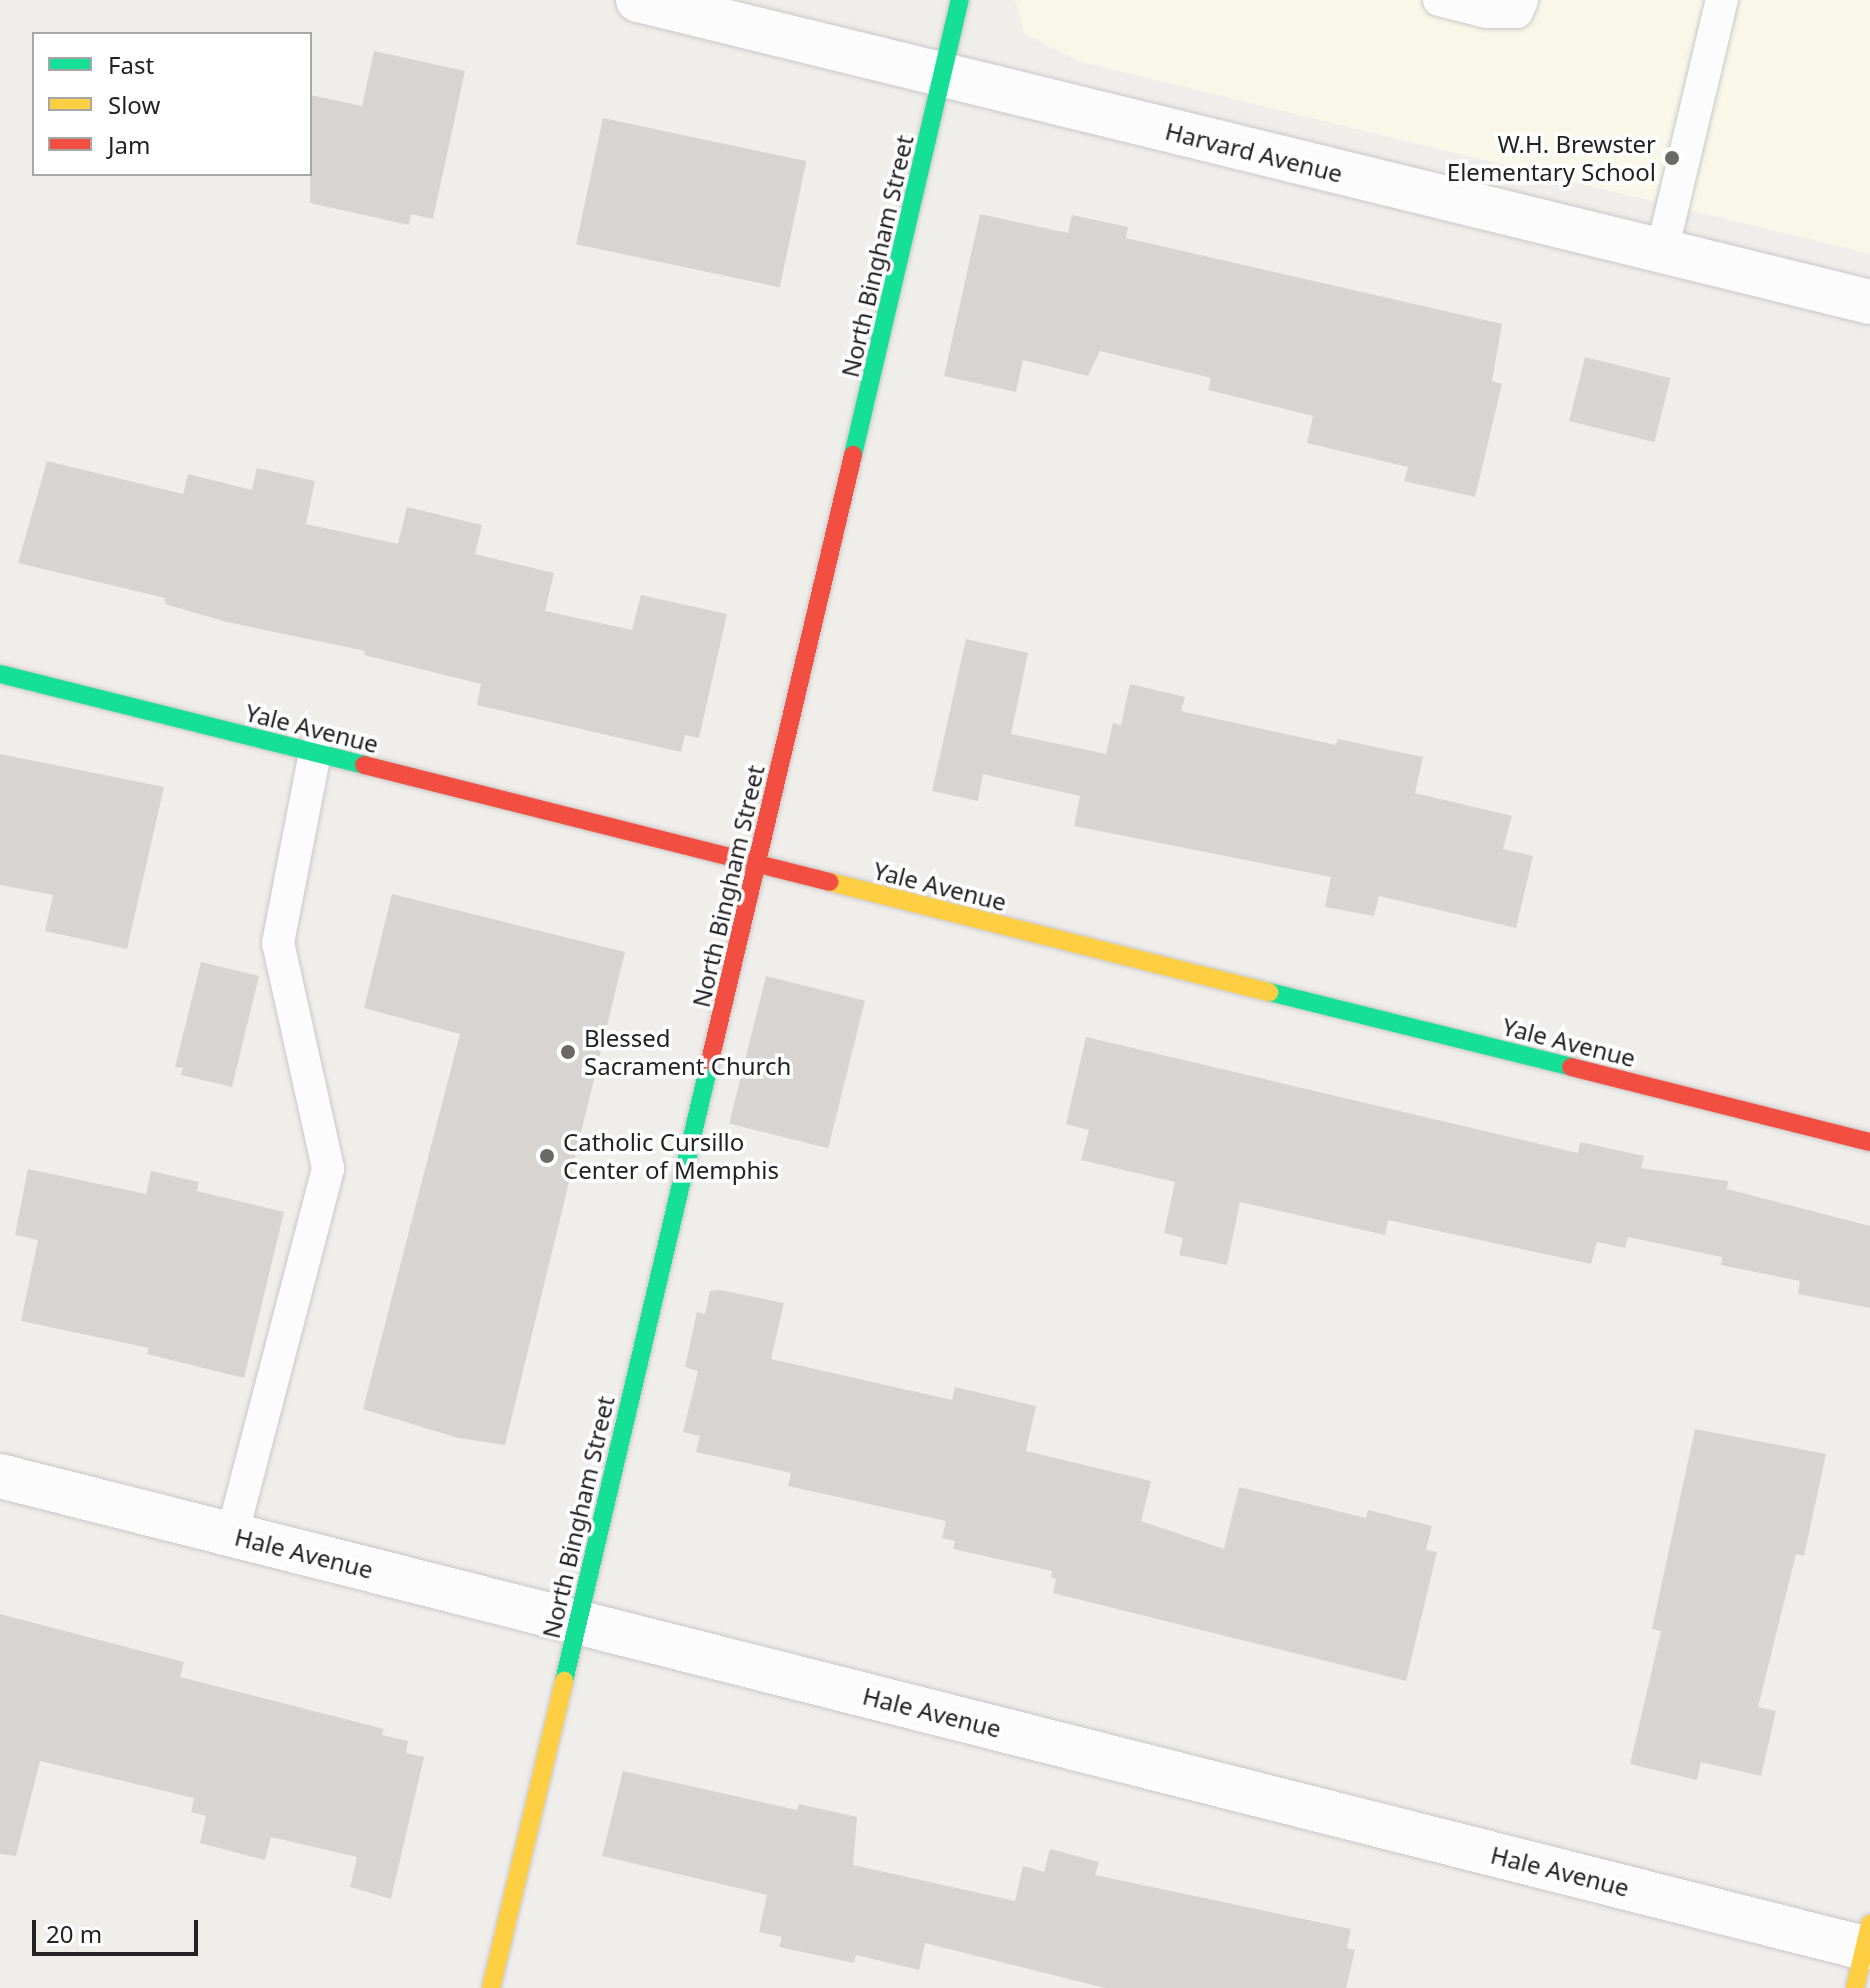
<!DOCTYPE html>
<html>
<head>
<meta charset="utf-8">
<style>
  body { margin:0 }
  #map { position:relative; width:1870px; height:1988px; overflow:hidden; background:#f0eeeb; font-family:"Noto Sans",sans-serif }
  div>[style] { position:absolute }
  .education>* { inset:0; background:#f8f7e8 }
  .building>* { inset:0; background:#d7d4d2; transform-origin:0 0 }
  .roads { filter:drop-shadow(0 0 2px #c9c8c7) drop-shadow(0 0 2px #c9c8c7) }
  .lane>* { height:32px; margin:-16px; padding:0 16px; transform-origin:16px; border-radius:16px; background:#fdfcfc }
  .street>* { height:44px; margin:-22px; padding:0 22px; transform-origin:22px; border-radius:22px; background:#fdfcfc }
  .fast>* { height:18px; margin:-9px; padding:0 9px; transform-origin:9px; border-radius:9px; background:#16e098 }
  .slow>* { height:18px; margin:-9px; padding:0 9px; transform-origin:9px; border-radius:9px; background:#ffcf43 }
  .jam>* { height:18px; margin:-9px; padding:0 9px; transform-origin:9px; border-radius:9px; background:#f24e42 }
  .dots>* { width:22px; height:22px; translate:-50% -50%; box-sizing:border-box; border:4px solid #fff; border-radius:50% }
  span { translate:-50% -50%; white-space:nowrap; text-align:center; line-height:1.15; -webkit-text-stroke:7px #fff; paint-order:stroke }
  .poi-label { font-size:24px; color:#222 }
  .right { translate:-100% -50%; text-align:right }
  .left { translate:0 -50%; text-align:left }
  .street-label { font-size:24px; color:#222 }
  .legend { position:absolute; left:32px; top:32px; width:280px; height:144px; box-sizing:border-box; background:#fff; border:2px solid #a7a7a7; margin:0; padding:10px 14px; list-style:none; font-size:24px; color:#222 }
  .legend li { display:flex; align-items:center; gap:16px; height:40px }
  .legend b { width:40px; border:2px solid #a7a7a7 }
  .scale { position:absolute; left:32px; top:1920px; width:166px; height:36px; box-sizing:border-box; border:4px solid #222; border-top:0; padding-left:10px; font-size:24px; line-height:28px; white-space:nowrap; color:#222; -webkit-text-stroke:6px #fff; paint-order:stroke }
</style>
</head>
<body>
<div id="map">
  <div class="education">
    <div style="clip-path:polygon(1015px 0,1870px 0,1870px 254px,1078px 61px,1025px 34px)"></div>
  </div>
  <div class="building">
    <div style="clip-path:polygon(374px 51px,465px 71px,433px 219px,411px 214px,409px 225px,310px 203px,310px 95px,362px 106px)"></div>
    <div style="left:603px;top:118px;width:208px;height:129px;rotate:12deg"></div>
    <div style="clip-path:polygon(980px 214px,1068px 233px,1072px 215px,1128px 227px,1126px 238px,1502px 324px,1492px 381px,1502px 384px,1475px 497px,1404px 481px,1408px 467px,1307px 443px,1313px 416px,1208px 390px,1211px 378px,1100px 351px,1088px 376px,1023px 360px,1016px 392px,944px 376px)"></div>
    <div style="left:1585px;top:357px;width:88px;height:66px;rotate:14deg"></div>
    <div style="clip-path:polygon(47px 461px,183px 494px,188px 474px,252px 490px,257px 468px,315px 481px,306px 524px,398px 544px,407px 507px,482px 525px,475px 554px,554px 573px,545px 611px,632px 630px,641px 595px,727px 614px,699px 738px,685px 735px,681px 752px,477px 705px,481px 684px,364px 655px,365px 651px,227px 622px,165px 604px,165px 598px,18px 563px)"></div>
    <div style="clip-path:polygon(966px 639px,1028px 653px,1011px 734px,1106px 754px,1113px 723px,1121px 725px,1130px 684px,1185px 697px,1181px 711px,1336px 745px,1338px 739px,1423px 757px,1415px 793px,1512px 816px,1503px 849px,1533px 856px,1516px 928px,1379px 896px,1374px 916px,1325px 907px,1331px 877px,1074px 826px,1080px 796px,983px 774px,978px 801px,932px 791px)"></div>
    <div style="clip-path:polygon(0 754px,164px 787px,127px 949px,45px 931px,53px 895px,0 885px)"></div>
    <div style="clip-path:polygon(392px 894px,625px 952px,505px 1445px,458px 1438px,363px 1409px,460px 1034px,364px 1008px)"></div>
    <div style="clip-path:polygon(201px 962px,259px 976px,232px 1087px,181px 1075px,183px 1068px,175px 1067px)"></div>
    <div style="left:766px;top:976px;width:102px;height:152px;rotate:14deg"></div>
    <div style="clip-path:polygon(1086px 1037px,1578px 1153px,1580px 1142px,1644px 1156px,1641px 1168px,1728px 1181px,1727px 1189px,1870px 1226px,1870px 1308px,1798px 1294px,1800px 1281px,1721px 1265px,1722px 1257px,1628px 1237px,1625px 1248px,1597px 1242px,1591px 1264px,1388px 1220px,1385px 1235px,1240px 1202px,1227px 1265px,1179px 1255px,1183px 1238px,1164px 1233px,1175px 1182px,1081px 1160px,1089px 1130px,1066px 1124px)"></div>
    <div style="clip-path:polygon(28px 1169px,146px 1194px,151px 1171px,199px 1182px,197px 1191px,284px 1212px,244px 1378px,147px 1354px,149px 1348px,21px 1321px,38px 1240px,15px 1235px)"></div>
    <div style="clip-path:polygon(720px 1290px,784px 1303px,771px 1359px,952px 1400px,955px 1387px,1036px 1406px,1026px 1451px,1151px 1481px,1141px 1521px,1224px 1549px,1239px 1487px,1366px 1518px,1368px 1510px,1432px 1526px,1426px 1550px,1437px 1552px,1406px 1681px,1053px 1593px,1056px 1579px,1051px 1577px,1052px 1571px,953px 1549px,955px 1541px,942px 1538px,946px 1521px,788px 1486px,791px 1473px,696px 1452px,700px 1436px,683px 1432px,698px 1371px,685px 1367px,697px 1312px,705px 1314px,710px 1291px)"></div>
    <div style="clip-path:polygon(1695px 1429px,1826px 1454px,1804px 1556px,1796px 1554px,1758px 1707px,1776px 1711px,1761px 1776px,1701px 1762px,1697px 1780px,1630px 1764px,1661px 1631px,1652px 1629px)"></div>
    <div style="clip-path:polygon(0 1614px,184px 1662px,180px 1677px,384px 1729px,382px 1735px,408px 1741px,406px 1753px,424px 1757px,391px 1899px,350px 1887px,357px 1857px,271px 1837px,265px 1860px,200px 1843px,206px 1816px,191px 1812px,194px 1798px,40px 1761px,16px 1856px,0 1854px)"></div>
    <div style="clip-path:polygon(623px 1771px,797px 1810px,799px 1804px,857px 1817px,853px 1865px,1015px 1901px,1023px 1866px,1044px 1872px,1050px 1849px,1099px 1862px,1095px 1875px,1351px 1929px,1347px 1948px,1355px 1950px,1346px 1988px,1105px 1988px,925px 1943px,919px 1970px,856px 1955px,854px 1963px,779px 1947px,782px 1937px,759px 1932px,767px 1895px,602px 1856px)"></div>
  </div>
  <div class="roads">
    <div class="lane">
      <div style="left:1439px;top:0;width:49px;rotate:14deg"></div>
      <div style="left:1487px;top:12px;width:30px"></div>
      <div style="left:1517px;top:12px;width:13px;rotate:-67deg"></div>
      <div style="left:1662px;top:251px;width:258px;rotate:-76.6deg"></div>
      <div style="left:232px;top:1535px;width:379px;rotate:-75.3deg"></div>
      <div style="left:328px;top:1168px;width:230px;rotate:-102.5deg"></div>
      <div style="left:278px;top:943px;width:194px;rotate:-79deg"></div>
    </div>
    <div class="street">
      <div style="left:638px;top:0;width:1268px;rotate:13.77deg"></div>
      <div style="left:0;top:1476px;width:1923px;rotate:14.21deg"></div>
    </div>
    <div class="fast">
      <div style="left:853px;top:455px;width:467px;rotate:-76.8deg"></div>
      <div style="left:0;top:674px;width:375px;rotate:14deg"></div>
      <div style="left:1269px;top:992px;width:311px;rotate:13.9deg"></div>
      <div style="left:564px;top:1681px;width:637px;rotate:-76.75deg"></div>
    </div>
    <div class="slow">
      <div style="left:830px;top:882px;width:453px;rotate:14.1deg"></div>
      <div style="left:491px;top:1988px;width:316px;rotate:-76.6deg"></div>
      <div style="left:1855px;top:1988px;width:66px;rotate:-76.8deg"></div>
    </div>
    <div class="jam">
      <div style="left:364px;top:765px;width:480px;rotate:14.1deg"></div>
      <div style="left:710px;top:1061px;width:623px;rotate:-76.72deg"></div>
      <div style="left:1571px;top:1067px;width:308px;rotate:14.1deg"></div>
    </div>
  </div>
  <div class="dots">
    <div style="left:1672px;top:158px;background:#6a6968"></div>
    <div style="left:568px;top:1052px;background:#6a6968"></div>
    <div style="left:547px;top:1156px;background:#6a6968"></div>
  </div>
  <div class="poi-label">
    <span class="right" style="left:1656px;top:158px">W.H. Brewster<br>Elementary School</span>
    <span class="left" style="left:584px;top:1052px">Blessed<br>Sacrament Church</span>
    <span class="left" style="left:563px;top:1156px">Catholic Cursillo<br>Center of Memphis</span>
  </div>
  <div class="street-label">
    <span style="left:1254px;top:152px;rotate:14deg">Harvard Avenue</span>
    <span style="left:877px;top:256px;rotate:-77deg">North Bingham Street</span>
    <span style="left:312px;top:728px;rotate:14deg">Yale Avenue</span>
    <span style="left:728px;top:886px;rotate:-77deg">North Bingham Street</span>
    <span style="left:940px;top:886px;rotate:14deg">Yale Avenue</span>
    <span style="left:1569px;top:1042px;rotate:14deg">Yale Avenue</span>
    <span style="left:578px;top:1517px;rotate:-77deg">North Bingham Street</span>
    <span style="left:304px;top:1553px;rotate:14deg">Hale Avenue</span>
    <span style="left:932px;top:1712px;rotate:14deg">Hale Avenue</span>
    <span style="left:1560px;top:1871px;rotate:14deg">Hale Avenue</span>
  </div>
  <ul class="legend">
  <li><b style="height:10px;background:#16e098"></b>Fast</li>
  <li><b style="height:10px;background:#ffcf43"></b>Slow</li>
  <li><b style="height:10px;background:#f24e42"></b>Jam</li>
  </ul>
  <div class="scale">20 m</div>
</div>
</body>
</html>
